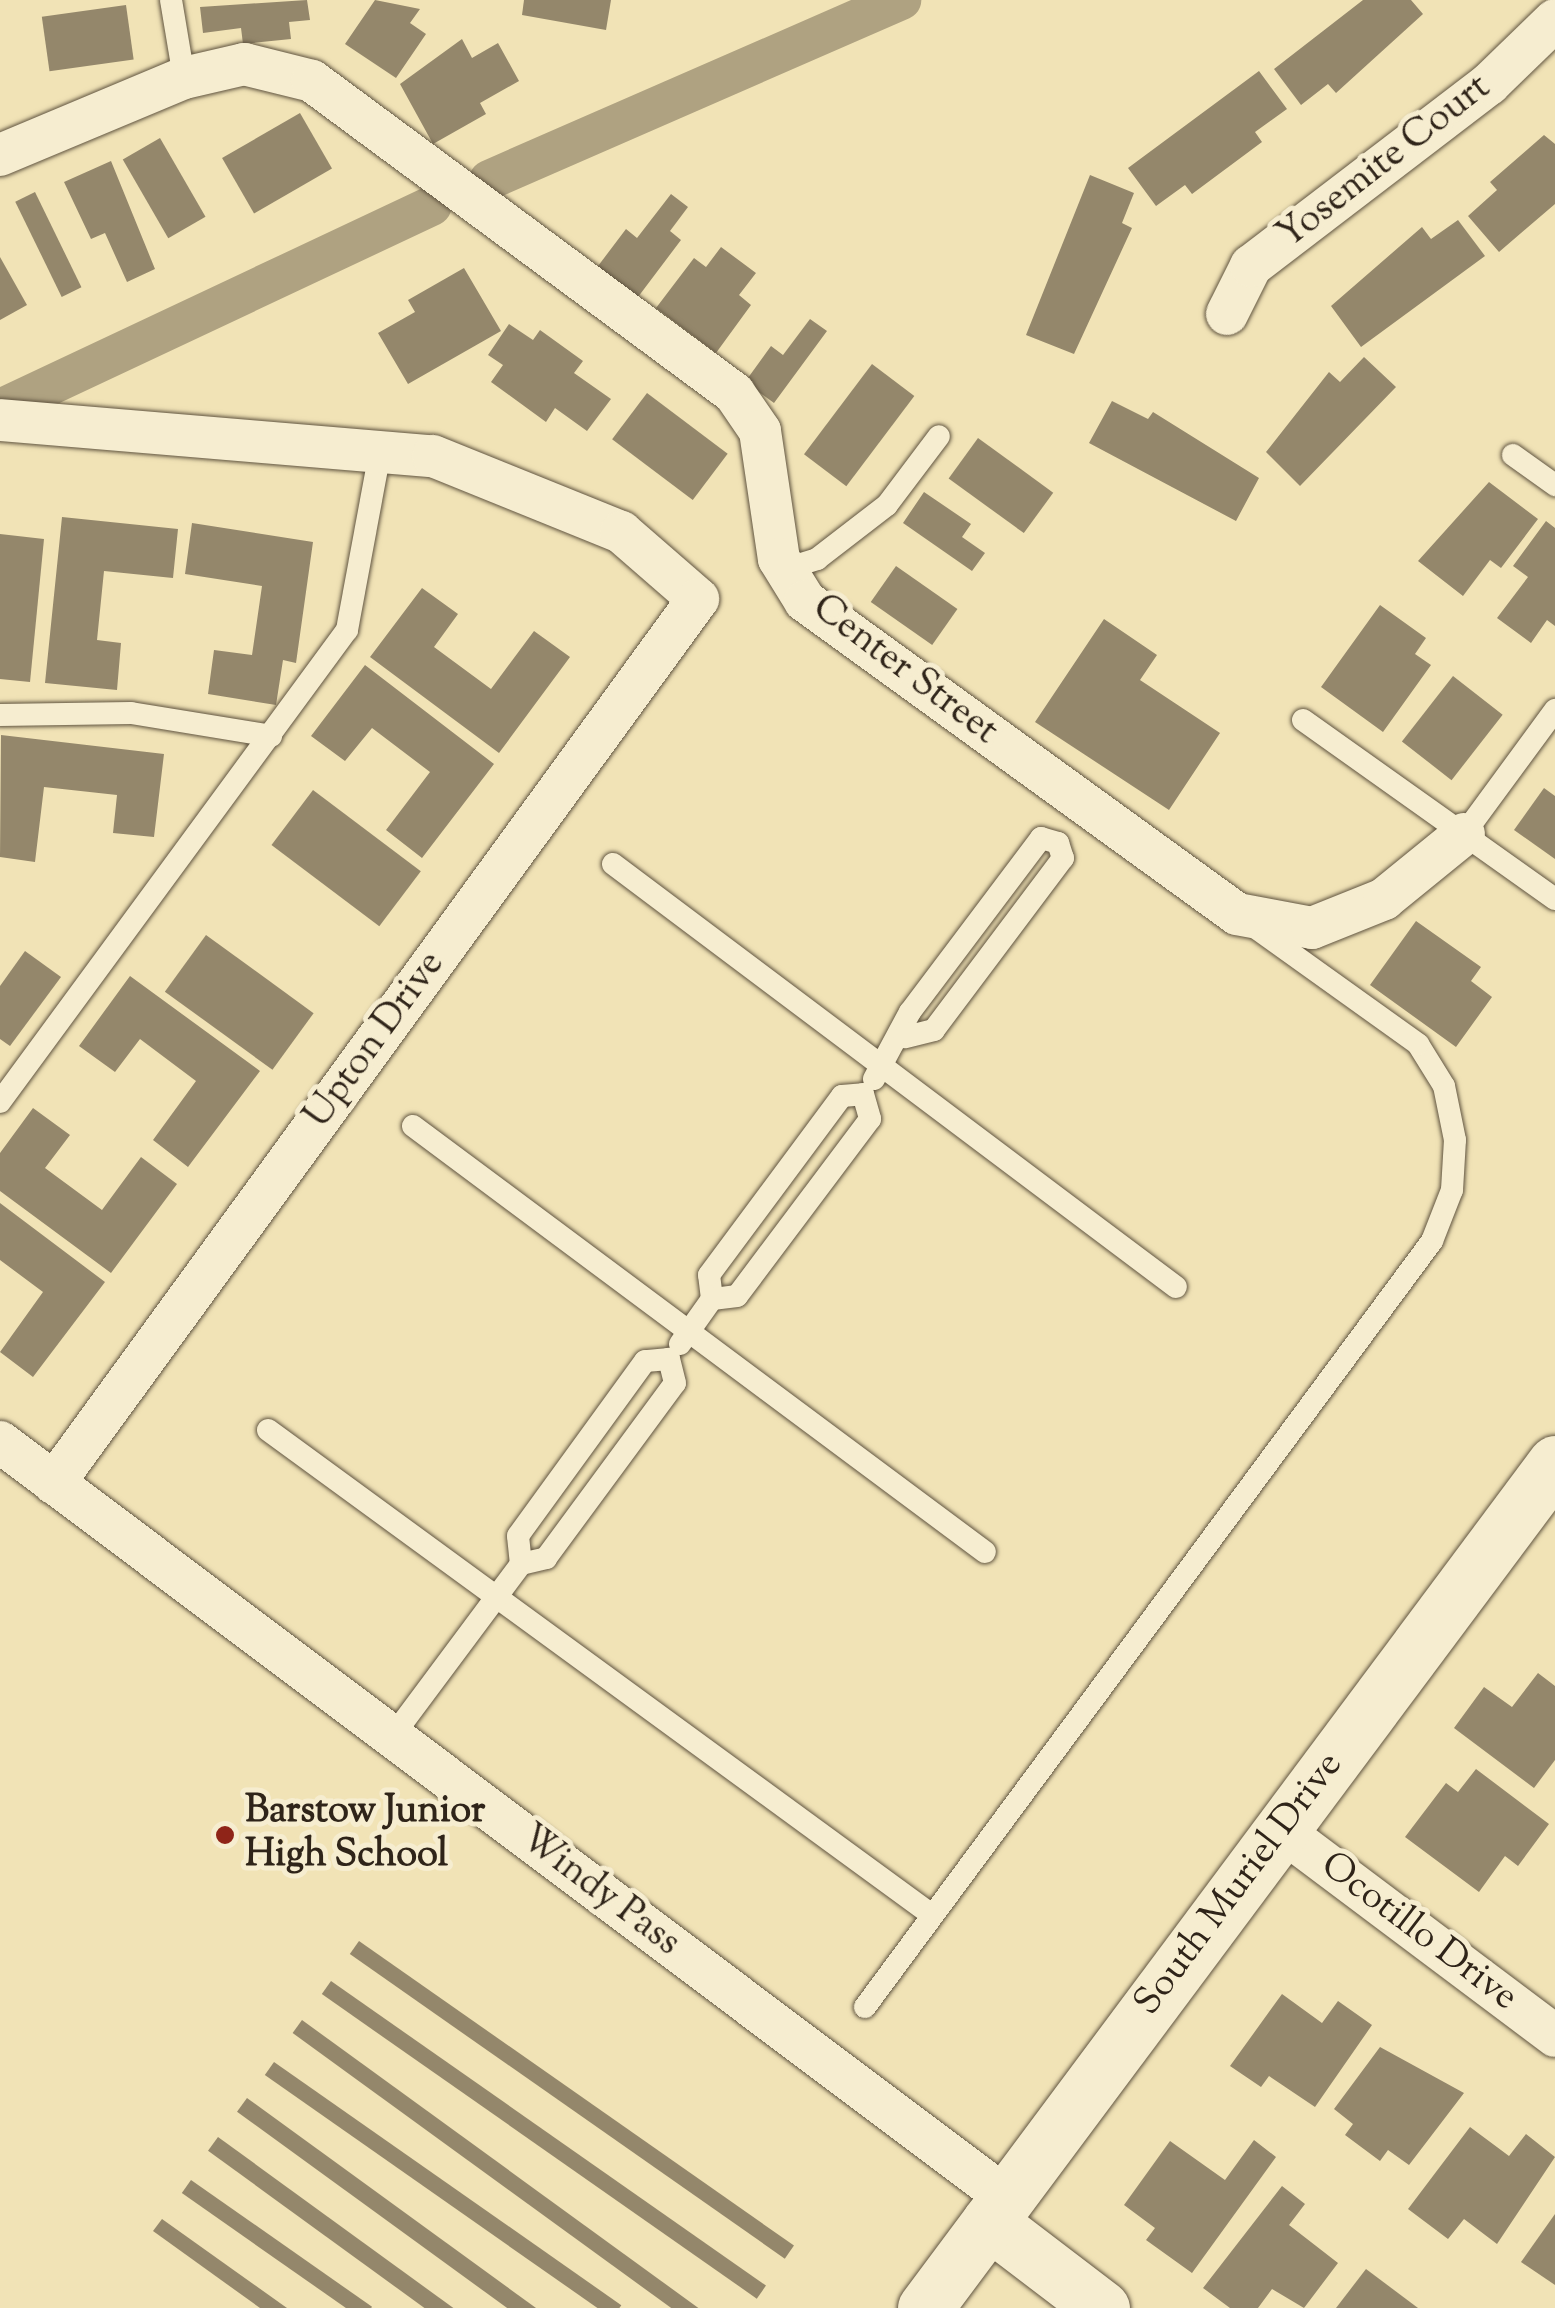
<!DOCTYPE html>
<html>
<head>
<meta charset="utf-8">
<style>
  body { margin:0 }
  #map { position:relative; width:1555px; height:2308px; overflow:hidden; background:#f1e3b6; font-family:"Sorts Mill Goudy",serif }
  div>[style] { position:absolute }
  .canal>* { height:40px; margin:-20px; padding:0 20px; transform-origin:20px; border-radius:20px; background:#afa281 }
  .building>* { inset:0; background:#94876b; transform-origin:0 0 }
  .roads { filter:drop-shadow(0 0 2px #605440) drop-shadow(0 0 2px #605440) }
  .lane>* { height:22px; margin:-11px; padding:0 11px; transform-origin:11px; border-radius:11px; background:#f6edd0 }
  .street>* { height:42px; margin:-21px; padding:0 21px; transform-origin:21px; border-radius:21px; background:#f6edd0 }
  .secondary>* { height:55px; margin:-27.5px; padding:0 27.5px; transform-origin:27.5px; border-radius:27.5px; background:#f6edd0 }
  .dots>* { width:28px; height:28px; translate:-50% -50%; box-sizing:border-box; border:5px solid #f6edd0; border-radius:50% }
  span { translate:-50% -50%; white-space:nowrap; text-align:center; line-height:1.15; -webkit-text-stroke:10px #f6edd0; paint-order:stroke }
  .street-label { font-size:38px; color:#2f2419 }
  .poi-label { font-size:38px; color:#2f2419; font-weight:700 }
  .left { translate:0 -50%; text-align:left }
</style>
</head>
<body>
<div id="map">
  <div class="canal">
    <div style="left:489px;top:180px;width:450px;rotate:-23.6deg"></div>
    <div style="left:0;top:409px;width:477px;rotate:-25.2deg"></div>
  </div>
  <div class="building">
    <div style="clip-path:polygon(307px 0,310px 20px,289px 22px,291px 39px,243px 44px,241px 28px,203px 33px,200px 7px)"></div>
    <div style="clip-path:polygon(375px 0,420px 9px,410px 23px,426px 34px,396px 78px,345px 44px)"></div>
    <div style="clip-path:polygon(524px 0,611px 0,606px 30px,522px 15px)"></div>
    <div style="clip-path:polygon(1363px 0,1411px 0,1423px 14px,1336px 93px,1328px 84px,1301px 105px,1274px 69px)"></div>
    <div style="left:126px;top:5px;width:55px;height:85px;rotate:82deg"></div>
    <div style="clip-path:polygon(462px 39px,472px 58px,498px 43px,519px 81px,480px 103px,486px 114px,433px 144px,400px 84px)"></div>
    <div style="clip-path:polygon(1259px 71px,1287px 109px,1255px 132px,1262px 142px,1192px 194px,1185px 185px,1156px 206px,1128px 168px)"></div>
    <div style="left:300px;top:113px;width:64px;height:90px;rotate:60deg"></div>
    <div style="clip-path:polygon(1544px 135px,1555px 144px,1555px 204px,1499px 252px,1468px 216px,1497px 190px,1490px 182px)"></div>
    <div style="left:160px;top:138px;width:91px;height:43px;rotate:60deg"></div>
    <div style="clip-path:polygon(111px 161px,155px 269px,127px 282px,105px 233px,91px 239px,64px 182px)"></div>
    <div style="clip-path:polygon(1090px 175px,1134px 193px,1122px 223px,1132px 228px,1074px 354px,1026px 335px)"></div>
    <div style="left:35px;top:192px;width:106px;height:22px;rotate:64deg"></div>
    <div style="clip-path:polygon(671px 194px,688px 207px,670px 231px,681px 240px,635px 301px,595px 270px,626px 229px,637px 238px)"></div>
    <div style="clip-path:polygon(1458px 220px,1485px 256px,1361px 347px,1331px 306px,1422px 227px,1431px 239px)"></div>
    <div style="clip-path:polygon(721px 247px,756px 273px,739px 295px,751px 305px,716px 353px,656px 308px,694px 258px,706px 267px)"></div>
    <div style="clip-path:polygon(0 257px,27px 305px,0 320px)"></div>
    <div style="clip-path:polygon(464px 268px,501px 331px,408px 384px,378px 333px,415px 312px,408px 300px)"></div>
    <div style="clip-path:polygon(810px 319px,827px 331px,774px 403px,745px 382px,771px 346px,783px 355px)"></div>
    <div style="clip-path:polygon(509px 324px,533px 340px,540px 330px,583px 361px,574px 373px,611px 399px,587px 431px,555px 408px,546px 422px,491px 382px,503px 365px,488px 355px)"></div>
    <div style="clip-path:polygon(1364px 357px,1396px 387px,1300px 486px,1266px 452px,1329px 372px,1340px 382px)"></div>
    <div style="left:872px;top:364px;width:53px;height:113px;rotate:37deg"></div>
    <div style="left:647px;top:393px;width:101px;height:58px;rotate:37deg"></div>
    <div style="clip-path:polygon(1112px 401px,1148px 419px,1153px 412px,1259px 478px,1236px 521px,1089px 443px)"></div>
    <div style="left:978px;top:438px;width:93px;height:50px;rotate:36deg"></div>
    <div style="clip-path:polygon(1489px 482px,1538px 519px,1501px 568px,1490px 560px,1463px 596px,1418px 561px)"></div>
    <div style="clip-path:polygon(924px 492px,971px 524px,962px 537px,985px 553px,972px 571px,903px 523px)"></div>
    <div style="clip-path:polygon(62px 517px,178px 529px,173px 578px,104px 571px,97px 640px,121px 643px,117px 690px,45px 683px)"></div>
    <div style="clip-path:polygon(1546px 521px,1555px 528px,1555px 626px,1547px 620px,1531px 643px,1497px 618px,1528px 577px,1513px 566px)"></div>
    <div style="clip-path:polygon(192px 523px,313px 542px,296px 663px,283px 660px,276px 705px,208px 694px,214px 650px,252px 655px,262px 586px,185px 574px)"></div>
    <div style="clip-path:polygon(0 534px,44px 539px,30px 682px,0 679px)"></div>
    <div style="left:896px;top:566px;width:75px;height:44px;rotate:35deg"></div>
    <div style="clip-path:polygon(422px 588px,458px 614px,434px 647px,491px 689px,534px 631px,570px 657px,499px 753px,370px 657px)"></div>
    <div style="clip-path:polygon(1380px 605px,1426px 638px,1415px 654px,1431px 665px,1383px 732px,1321px 687px)"></div>
    <div style="clip-path:polygon(1104px 619px,1157px 655px,1140px 680px,1220px 733px,1169px 810px,1035px 722px)"></div>
    <div style="clip-path:polygon(365px 665px,494px 764px,422px 858px,386px 830px,430px 772px,372px 728px,345px 761px,311px 736px)"></div>
    <div style="left:1453px;top:676px;width:63px;height:83px;rotate:38deg"></div>
    <div style="clip-path:polygon(1px 735px,164px 754px,154px 837px,113px 833px,117px 795px,44px 787px,35px 862px,0 857px)"></div>
    <div style="clip-path:polygon(1544px 788px,1555px 796px,1555px 859px,1514px 830px)"></div>
    <div style="left:313px;top:790px;width:135px;height:69px;rotate:37deg"></div>
    <div style="clip-path:polygon(1416px 921px,1481px 967px,1471px 981px,1492px 997px,1456px 1047px,1370px 985px)"></div>
    <div style="left:206px;top:935px;width:133px;height:70px;rotate:36deg"></div>
    <div style="clip-path:polygon(25px 951px,61px 977px,10px 1046px,0 1039px,0 986px)"></div>
    <div style="clip-path:polygon(130px 976px,260px 1071px,188px 1167px,153px 1140px,196px 1081px,140px 1039px,115px 1072px,79px 1046px)"></div>
    <div style="clip-path:polygon(33px 1108px,70px 1135px,45px 1168px,102px 1210px,141px 1157px,177px 1184px,111px 1273px,0 1191px,0 1153px)"></div>
    <div style="clip-path:polygon(0 1203px,105px 1282px,33px 1377px,0 1352px,43px 1292px,0 1260px)"></div>
    <div style="clip-path:polygon(1538px 1673px,1555px 1686px,1555px 1760px,1534px 1788px,1454px 1728px,1484px 1687px,1512px 1707px)"></div>
    <div style="clip-path:polygon(1476px 1769px,1549px 1824px,1518px 1866px,1505px 1856px,1479px 1892px,1405px 1837px,1446px 1783px,1458px 1792px)"></div>
    <div style="left:359px;top:1941px;width:531px;height:16px;rotate:35deg"></div>
    <div style="left:331px;top:1981px;width:531px;height:16px;rotate:35deg"></div>
    <div style="clip-path:polygon(1282px 1994px,1322px 2023px,1338px 2001px,1372px 2025px,1315px 2107px,1269px 2076px,1261px 2087px,1230px 2066px)"></div>
    <div style="left:302px;top:2020px;width:495px;height:16px;rotate:36deg"></div>
    <div style="clip-path:polygon(1380px 2047px,1464px 2093px,1409px 2165px,1388px 2150px,1380px 2161px,1345px 2135px,1353px 2124px,1334px 2109px)"></div>
    <div style="left:274px;top:2062px;width:424px;height:16px;rotate:35deg"></div>
    <div style="left:247px;top:2098px;width:361px;height:17px;rotate:36deg"></div>
    <div style="clip-path:polygon(1470px 2127px,1509px 2156px,1526px 2134px,1555px 2157px,1497px 2244px,1464px 2219px,1448px 2239px,1408px 2209px)"></div>
    <div style="left:218px;top:2137px;width:294px;height:17px;rotate:36deg"></div>
    <div style="clip-path:polygon(1254px 2140px,1276px 2157px,1192px 2273px,1146px 2240px,1155px 2228px,1124px 2205px,1170px 2141px,1225px 2180px)"></div>
    <div style="left:191px;top:2180px;width:221px;height:16px;rotate:35deg"></div>
    <div style="clip-path:polygon(1282px 2186px,1305px 2204px,1289px 2225px,1338px 2263px,1304px 2308px,1272px 2289px,1258px 2308px,1230px 2308px,1203px 2288px)"></div>
    <div style="clip-path:polygon(1555px 2214px,1555px 2285px,1521px 2262px)"></div>
    <div style="clip-path:polygon(162px 2219px,287px 2308px,260px 2308px,153px 2231px)"></div>
    <div style="clip-path:polygon(1366px 2269px,1418px 2308px,1336px 2308px)"></div>
  </div>
  <div class="roads">
    <div class="lane">
      <div style="left:171px;top:0;width:79px;rotate:80.5deg"></div>
      <div style="left:1513px;top:455px;width:52px;rotate:35.5deg"></div>
      <div style="left:785px;top:569px;width:34px;rotate:-17deg"></div>
      <div style="left:817px;top:559px;width:88px;rotate:-37.6deg"></div>
      <div style="left:887px;top:505px;width:86px;rotate:-53deg"></div>
      <div style="left:0;top:715px;width:131px;rotate:-0.9deg"></div>
      <div style="left:131px;top:713px;width:142px;rotate:9.3deg"></div>
      <div style="left:1303px;top:720px;width:309px;rotate:35.4deg"></div>
      <div style="left:1464px;top:834px;width:154px;rotate:-53.7deg"></div>
      <div style="left:613px;top:864px;width:704px;rotate:36.92deg"></div>
      <div style="left:874px;top:1079px;width:76px;rotate:-61.8deg"></div>
      <div style="left:910px;top:1012px;width:218px;rotate:-53deg"></div>
      <div style="left:1041px;top:838px;width:18px;rotate:16deg"></div>
      <div style="left:1058px;top:843px;width:16px;rotate:72deg"></div>
      <div style="left:1063px;top:858px;width:215px;rotate:126.9deg"></div>
      <div style="left:934px;top:1030px;width:30px;rotate:166deg"></div>
      <div style="left:0;top:1102px;width:586px;rotate:-53.68deg"></div>
      <div style="left:347px;top:630px;width:181px;rotate:-79.5deg"></div>
      <div style="left:413px;top:1126px;width:713px;rotate:36.68deg"></div>
      <div style="left:680px;top:1344px;width:55px;rotate:-54.6deg"></div>
      <div style="left:712px;top:1299px;width:24px;rotate:-97deg"></div>
      <div style="left:709px;top:1275px;width:223px;rotate:-53.4deg"></div>
      <div style="left:842px;top:1096px;width:21px;rotate:-5deg"></div>
      <div style="left:863px;top:1094px;width:26px;rotate:74deg"></div>
      <div style="left:870px;top:1119px;width:221px;rotate:126.9deg"></div>
      <div style="left:737px;top:1296px;width:25px;rotate:173deg"></div>
      <div style="left:268px;top:1430px;width:822px;rotate:36.15deg"></div>
      <div style="left:392px;top:1737px;width:216px;rotate:-53.3deg"></div>
      <div style="left:521px;top:1564px;width:26px;rotate:-13deg"></div>
      <div style="left:546px;top:1558px;width:217px;rotate:-53.6deg"></div>
      <div style="left:675px;top:1383px;width:25px;rotate:-104deg"></div>
      <div style="left:669px;top:1359px;width:24px;rotate:175deg"></div>
      <div style="left:645px;top:1361px;width:216px;rotate:126deg"></div>
      <div style="left:518px;top:1536px;width:28px;rotate:84deg"></div>
      <div style="left:865px;top:2007px;width:953px;rotate:-53.49deg"></div>
      <div style="left:1432px;top:1241px;width:55px;rotate:-68.6deg"></div>
      <div style="left:1452px;top:1190px;width:50px;rotate:-86.6deg"></div>
      <div style="left:1455px;top:1140px;width:55px;rotate:-101.5deg"></div>
      <div style="left:1444px;top:1086px;width:49px;rotate:-121.8deg"></div>
      <div style="left:1418px;top:1044px;width:204px;rotate:-144.4deg"></div>
    </div>
    <div class="street">
      <div style="left:0;top:155px;width:199px;rotate:-22.7deg"></div>
      <div style="left:184px;top:78px;width:62px;rotate:-13.1deg"></div>
      <div style="left:244px;top:64px;width:70px;rotate:14deg"></div>
      <div style="left:312px;top:81px;width:525px;rotate:36.48deg"></div>
      <div style="left:734px;top:393px;width:46px;rotate:55.6deg"></div>
      <div style="left:760px;top:431px;width:129px;rotate:81.6deg"></div>
      <div style="left:779px;top:559px;width:49px;rotate:58.2deg"></div>
      <div style="left:805px;top:601px;width:533px;rotate:35.92deg"></div>
      <div style="left:1237px;top:914px;width:76px;rotate:10.6deg"></div>
      <div style="left:1312px;top:928px;width:78px;rotate:-21.9deg"></div>
      <div style="left:1384px;top:899px;width:103px;rotate:-39.1deg"></div>
      <div style="left:1227px;top:314px;width:54px;rotate:-63.4deg"></div>
      <div style="left:1251px;top:266px;width:300px;rotate:-37.4deg"></div>
      <div style="left:1489px;top:84px;width:92px;rotate:-44.1deg"></div>
      <div style="left:0;top:420px;width:434px;rotate:4.8deg"></div>
      <div style="left:433px;top:456px;width:203px;rotate:22deg"></div>
      <div style="left:621px;top:532px;width:102px;rotate:41deg"></div>
      <div style="left:698px;top:599px;width:1094px;rotate:126.07deg"></div>
      <div style="left:0;top:1442px;width:1259px;rotate:36.9deg"></div>
      <div style="left:1281px;top:1830px;width:343px;rotate:36.9deg"></div>
    </div>
    <div class="secondary">
      <div style="left:989px;top:2222px;width:142px;rotate:37.3deg"></div>
      <div style="left:925px;top:2308px;width:1054px;rotate:-53.29deg"></div>
    </div>
  </div>
  <div class="dots">
    <div style="left:225px;top:1835px;background:#8f2418"></div>
  </div>
  <div class="street-label">
    <span style="left:1385px;top:163px;rotate:-38deg">Yosemite Court</span>
    <span style="left:904px;top:671px;rotate:37deg">Center Street</span>
    <span style="left:376px;top:1041px;rotate:-54deg">Upton Drive</span>
    <span style="left:1240px;top:1885px;rotate:-53deg">South Muriel Drive</span>
    <span style="left:599px;top:1892px;rotate:37deg">Windy Pass</span>
    <span style="left:1418px;top:1933px;rotate:37deg">Ocotillo Drive</span>
  </div>
  <div class="poi-label">
    <span class="left" style="left:245px;top:1835px">Barstow Junior<br>High School</span>
  </div>
</div>
</body>
</html>
